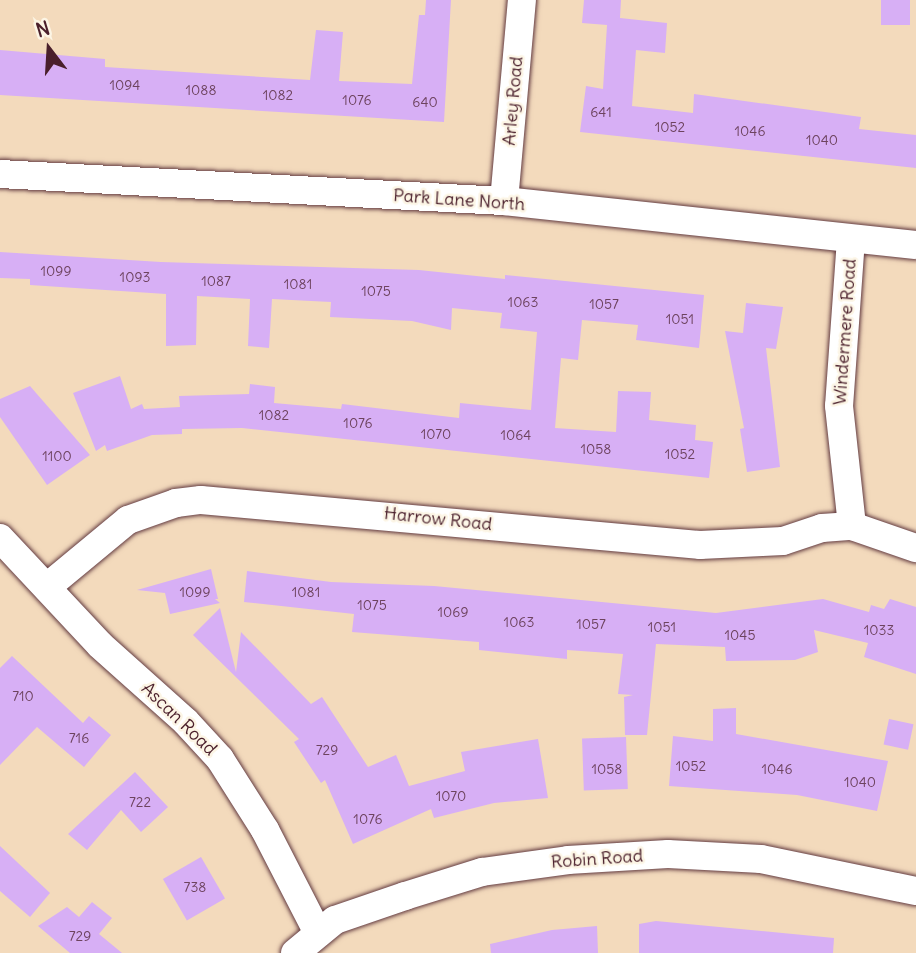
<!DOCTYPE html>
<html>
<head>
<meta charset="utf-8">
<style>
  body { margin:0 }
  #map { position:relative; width:916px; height:953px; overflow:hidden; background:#f3dabc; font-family:Delius,sans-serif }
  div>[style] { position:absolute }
  .building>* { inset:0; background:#d7aff5; transform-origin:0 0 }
  .roads { filter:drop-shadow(0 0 2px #633b41) drop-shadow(0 0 2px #633b41) }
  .minor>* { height:28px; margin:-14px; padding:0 14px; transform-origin:14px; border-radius:14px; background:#fff }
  span { translate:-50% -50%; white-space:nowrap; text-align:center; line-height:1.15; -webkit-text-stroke:5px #fcf5e5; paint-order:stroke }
  .number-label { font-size:14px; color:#6d435e }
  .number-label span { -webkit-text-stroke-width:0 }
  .street-label { font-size:18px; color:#4a1f2b }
  .north { position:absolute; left:14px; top:14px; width:70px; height:70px; -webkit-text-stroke:5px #fcf5e5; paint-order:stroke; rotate:343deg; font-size:19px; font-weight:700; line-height:28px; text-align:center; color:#4a1f2b }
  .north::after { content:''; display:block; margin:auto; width:24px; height:32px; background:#4a1f2b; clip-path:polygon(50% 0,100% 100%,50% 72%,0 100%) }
</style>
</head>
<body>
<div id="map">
  <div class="building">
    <div style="clip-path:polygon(426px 0,451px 0,444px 122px,0 95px,0 50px,105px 59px,105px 67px,310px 80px,316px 30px,343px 32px,339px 81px,412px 84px,419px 15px,425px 15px)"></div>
    <div style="clip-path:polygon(584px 0,621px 0,620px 18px,667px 23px,665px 53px,636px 50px,632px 106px,693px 113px,694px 94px,861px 117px,859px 129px,916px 135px,916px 168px,580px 132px,586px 86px,603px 89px,607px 25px,582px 23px)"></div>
    <div style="left:881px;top:0;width:29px;height:25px"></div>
    <div style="clip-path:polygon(0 252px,161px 262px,419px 270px,505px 279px,505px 275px,704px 295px,699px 348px,636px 340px,638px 325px,582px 320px,578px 360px,561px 358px,555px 428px,616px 432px,618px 391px,651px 392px,649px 420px,696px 425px,695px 440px,713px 442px,709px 478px,242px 428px,182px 429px,182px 434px,152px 435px,107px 451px,105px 445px,96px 451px,73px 393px,120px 376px,131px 409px,142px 404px,144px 409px,180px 407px,179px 396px,249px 394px,250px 384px,275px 387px,274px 403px,341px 409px,342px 404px,459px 418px,460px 403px,531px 410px,537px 332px,500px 328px,502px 313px,452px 308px,451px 330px,412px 321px,330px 317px,331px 302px,272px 299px,269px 348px,248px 346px,250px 299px,197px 296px,196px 345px,166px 346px,166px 294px,30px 285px,30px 279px,0 278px)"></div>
    <div style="clip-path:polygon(746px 303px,783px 307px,776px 349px,766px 348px,780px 467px,747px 472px,740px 429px,744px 428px,725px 331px,743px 333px)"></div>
    <div style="clip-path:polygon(30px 386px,90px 455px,47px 485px,0 417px,0 399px)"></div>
    <div style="clip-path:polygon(211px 569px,218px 599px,215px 599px,220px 603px,170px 614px,165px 593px,137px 590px)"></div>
    <div style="clip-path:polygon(247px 571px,331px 582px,434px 586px,716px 613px,823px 599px,869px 612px,871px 605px,884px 609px,890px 599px,916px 607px,916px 674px,864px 657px,868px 643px,814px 630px,818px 652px,795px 660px,726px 661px,725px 647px,656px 644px,647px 735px,625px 735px,624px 697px,633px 695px,618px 694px,623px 654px,567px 650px,567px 659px,479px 650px,479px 642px,352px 632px,354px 614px,244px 602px)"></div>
    <div style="clip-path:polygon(220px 608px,236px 672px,241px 632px,311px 704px,322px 697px,368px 767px,396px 755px,409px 786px,465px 771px,461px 752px,538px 739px,548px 798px,494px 803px,434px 818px,431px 809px,353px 844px,325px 780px,321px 783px,294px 742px,299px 739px,193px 635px)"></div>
    <div style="clip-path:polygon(12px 656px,83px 723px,89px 716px,111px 735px,84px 767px,37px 727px,0 765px,0 668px)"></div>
    <div style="clip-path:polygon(736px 708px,736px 734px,888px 761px,877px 811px,797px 795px,669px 786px,673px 736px,713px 741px,713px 709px)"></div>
    <div style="left:889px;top:719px;width:25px;height:26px;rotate:12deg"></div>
    <div style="left:626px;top:737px;width:52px;height:44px;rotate:88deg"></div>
    <div style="clip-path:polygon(135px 772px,168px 807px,141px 832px,121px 810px,87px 850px,68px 834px)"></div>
    <div style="clip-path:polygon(0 846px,50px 893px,30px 917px,0 891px)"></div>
    <div style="left:201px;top:857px;width:48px;height:44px;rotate:60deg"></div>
    <div style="clip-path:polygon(92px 902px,112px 918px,99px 934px,122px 953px,70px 953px,38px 926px,67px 907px,79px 917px)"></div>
    <div style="clip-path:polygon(656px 921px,834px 938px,833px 953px,639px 953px,639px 924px)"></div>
    <div style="clip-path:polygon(597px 926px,598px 953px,491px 953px,490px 944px,552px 930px)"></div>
  </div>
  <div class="roads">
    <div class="minor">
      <div style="left:0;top:174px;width:505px;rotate:3.07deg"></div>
      <div style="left:504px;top:201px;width:414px;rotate:6.1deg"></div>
      <div style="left:504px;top:201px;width:202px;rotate:-84.9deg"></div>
      <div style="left:851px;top:239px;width:167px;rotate:94.1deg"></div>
      <div style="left:839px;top:406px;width:121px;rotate:83.8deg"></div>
      <div style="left:0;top:538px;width:146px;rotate:46.9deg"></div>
      <div style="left:100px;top:645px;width:115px;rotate:41.8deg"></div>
      <div style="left:186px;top:722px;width:50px;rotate:47.4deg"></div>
      <div style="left:220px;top:759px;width:84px;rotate:57.6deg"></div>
      <div style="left:265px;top:830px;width:114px;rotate:62.8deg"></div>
      <div style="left:47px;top:587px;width:105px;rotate:-39.6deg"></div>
      <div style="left:128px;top:520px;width:51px;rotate:-19.5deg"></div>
      <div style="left:176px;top:503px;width:25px;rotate:-7deg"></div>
      <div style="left:201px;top:500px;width:501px;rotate:5.15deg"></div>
      <div style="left:700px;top:545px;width:83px;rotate:-2.8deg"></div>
      <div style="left:783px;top:541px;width:41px;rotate:-18.4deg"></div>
      <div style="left:822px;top:528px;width:30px;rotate:-4deg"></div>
      <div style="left:852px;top:526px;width:68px;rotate:19deg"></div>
      <div style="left:295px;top:953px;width:52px;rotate:-39.5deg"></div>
      <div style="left:335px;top:920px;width:74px;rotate:-18.9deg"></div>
      <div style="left:405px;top:896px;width:81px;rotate:-17.3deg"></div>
      <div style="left:482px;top:872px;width:87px;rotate:-7.9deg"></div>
      <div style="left:568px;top:860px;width:100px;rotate:-3.4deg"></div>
      <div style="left:668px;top:854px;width:93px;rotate:3.1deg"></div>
      <div style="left:761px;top:859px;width:158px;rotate:11.7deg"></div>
    </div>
  </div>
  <div class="number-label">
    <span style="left:125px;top:85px">1094</span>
    <span style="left:201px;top:90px">1088</span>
    <span style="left:278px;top:95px">1082</span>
    <span style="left:357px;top:100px">1076</span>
    <span style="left:425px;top:102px">640</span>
    <span style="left:601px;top:112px">641</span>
    <span style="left:670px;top:127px">1052</span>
    <span style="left:750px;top:131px">1046</span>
    <span style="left:822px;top:140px">1040</span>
    <span style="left:56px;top:271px">1099</span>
    <span style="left:135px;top:277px">1093</span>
    <span style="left:216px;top:281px">1087</span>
    <span style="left:298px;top:284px">1081</span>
    <span style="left:376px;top:291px">1075</span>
    <span style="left:523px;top:302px">1063</span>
    <span style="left:604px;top:304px">1057</span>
    <span style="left:680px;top:319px">1051</span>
    <span style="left:274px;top:415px">1082</span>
    <span style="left:358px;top:423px">1076</span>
    <span style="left:436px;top:434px">1070</span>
    <span style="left:516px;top:435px">1064</span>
    <span style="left:596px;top:449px">1058</span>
    <span style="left:680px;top:454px">1052</span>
    <span style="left:57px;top:456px">1100</span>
    <span style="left:195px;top:592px">1099</span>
    <span style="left:306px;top:592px">1081</span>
    <span style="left:372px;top:605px">1075</span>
    <span style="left:453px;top:612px">1069</span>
    <span style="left:519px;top:622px">1063</span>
    <span style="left:591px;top:624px">1057</span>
    <span style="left:662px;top:627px">1051</span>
    <span style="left:879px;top:630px">1033</span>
    <span style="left:740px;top:635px">1045</span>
    <span style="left:23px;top:696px">710</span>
    <span style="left:79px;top:738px">716</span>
    <span style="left:327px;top:750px">729</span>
    <span style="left:691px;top:766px">1052</span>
    <span style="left:607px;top:769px">1058</span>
    <span style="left:777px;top:769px">1046</span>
    <span style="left:860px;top:782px">1040</span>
    <span style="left:451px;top:796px">1070</span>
    <span style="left:140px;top:802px">722</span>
    <span style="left:368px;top:819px">1076</span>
    <span style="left:195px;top:887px">738</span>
    <span style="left:80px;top:936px">729</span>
  </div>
  <div class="street-label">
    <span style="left:513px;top:101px;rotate:-85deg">Arley Road</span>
    <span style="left:459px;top:200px;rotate:4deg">Park Lane North</span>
    <span style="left:845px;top:332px;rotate:-86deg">Windermere Road</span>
    <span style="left:438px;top:519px;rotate:6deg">Harrow Road</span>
    <span style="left:179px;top:719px;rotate:44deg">Ascan Road</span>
    <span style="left:597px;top:859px;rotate:-4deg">Robin Road</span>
  </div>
  <div class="north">N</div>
</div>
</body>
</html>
